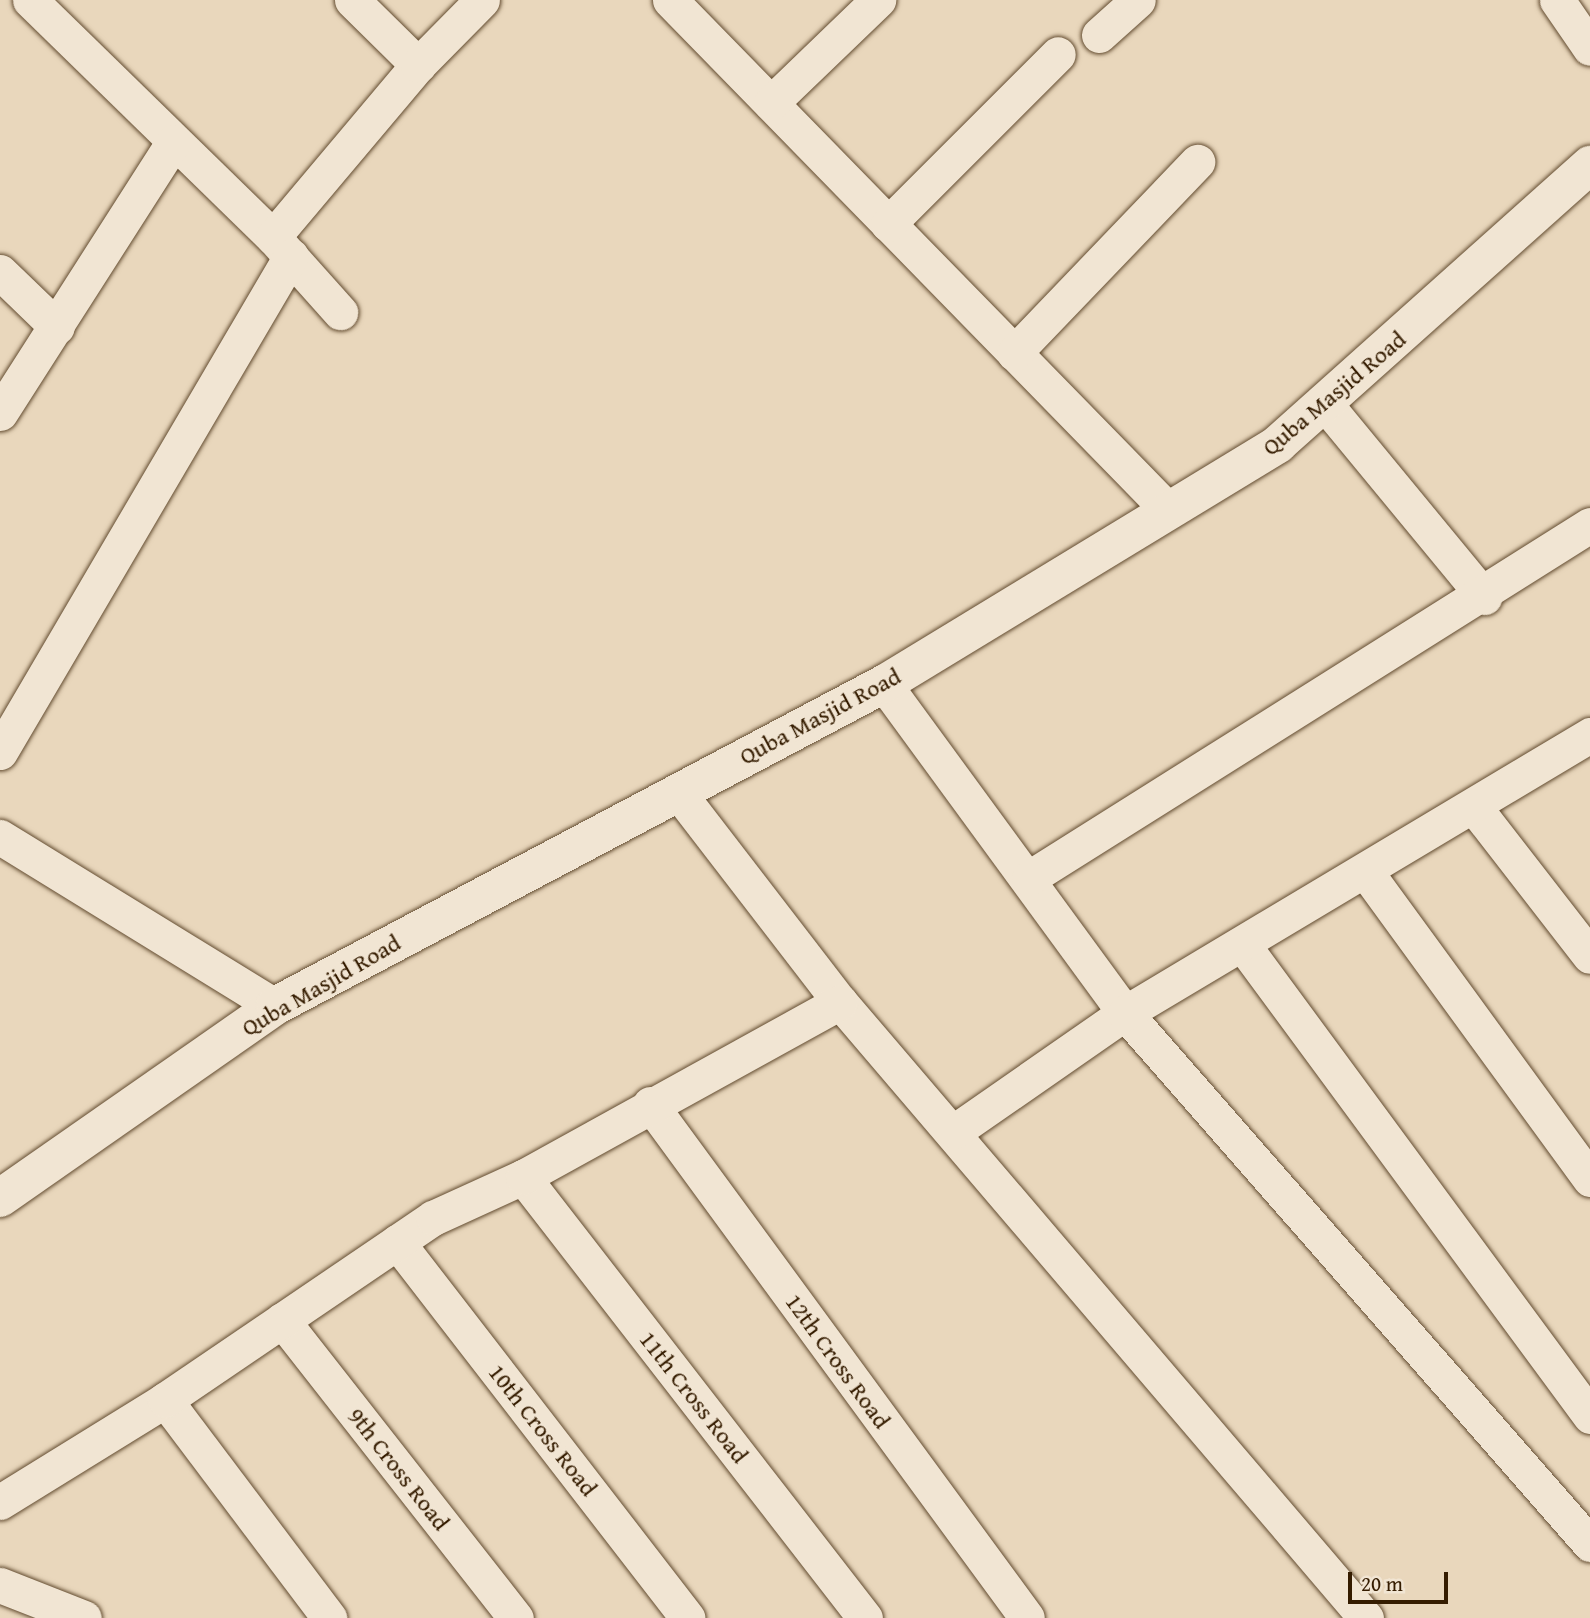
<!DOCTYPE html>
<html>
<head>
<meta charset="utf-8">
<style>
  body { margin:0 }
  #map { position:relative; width:1590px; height:1618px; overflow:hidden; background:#e9d7bc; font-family:"Gentium Book Plus",serif }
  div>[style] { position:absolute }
  .roads { filter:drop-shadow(0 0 2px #624b2f) drop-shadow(0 0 2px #624b2f) }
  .street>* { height:35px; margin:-17.5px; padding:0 17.5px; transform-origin:17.5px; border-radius:17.5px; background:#f1e5d3 }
  .secondary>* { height:38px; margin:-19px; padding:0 19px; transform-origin:19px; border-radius:19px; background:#f1e5d3 }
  span { translate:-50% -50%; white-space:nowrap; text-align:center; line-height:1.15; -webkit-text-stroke:5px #f1e5d3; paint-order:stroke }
  .street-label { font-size:24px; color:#351c00 }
  .scale { position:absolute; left:1348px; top:1572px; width:100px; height:32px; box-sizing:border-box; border:4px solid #351c00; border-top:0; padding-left:9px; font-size:21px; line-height:24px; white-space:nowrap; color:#351c00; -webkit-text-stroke:5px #f1e5d3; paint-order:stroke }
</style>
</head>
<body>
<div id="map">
  <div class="roads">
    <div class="street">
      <div style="left:30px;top:0;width:339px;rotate:44.3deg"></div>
      <div style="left:273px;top:237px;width:101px;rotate:48.2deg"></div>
      <div style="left:352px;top:0;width:93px;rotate:44.6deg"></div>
      <div style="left:670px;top:0;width:714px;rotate:45.68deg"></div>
      <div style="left:1557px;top:0;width:58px;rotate:55.5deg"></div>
      <div style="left:1099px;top:35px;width:52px;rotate:-41.9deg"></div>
      <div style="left:771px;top:103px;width:149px;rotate:-43.9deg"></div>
      <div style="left:888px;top:224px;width:240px;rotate:-45deg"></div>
      <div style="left:273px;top:237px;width:225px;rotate:-49.9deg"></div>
      <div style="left:418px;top:65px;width:91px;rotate:-45.4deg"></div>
      <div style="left:0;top:272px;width:79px;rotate:44deg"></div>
      <div style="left:1014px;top:353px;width:265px;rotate:-46.2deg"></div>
      <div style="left:1326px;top:405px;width:249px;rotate:50.5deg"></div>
      <div style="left:0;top:413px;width:321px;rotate:-57.4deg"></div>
      <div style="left:884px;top:684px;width:408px;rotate:53.8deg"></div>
      <div style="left:1125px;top:1013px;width:706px;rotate:48.79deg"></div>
      <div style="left:0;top:752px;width:575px;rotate:-59.6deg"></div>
      <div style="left:678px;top:792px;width:265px;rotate:52.4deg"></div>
      <div style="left:840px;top:1002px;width:810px;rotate:49.51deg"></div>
      <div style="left:1475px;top:808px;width:187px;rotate:52.2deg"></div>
      <div style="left:0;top:837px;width:323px;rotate:31.6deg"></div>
      <div style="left:1366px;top:872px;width:380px;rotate:53.9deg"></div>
      <div style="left:1029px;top:878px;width:663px;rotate:-32.18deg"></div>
      <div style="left:1243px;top:945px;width:585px;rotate:53.62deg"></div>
      <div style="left:650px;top:1104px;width:637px;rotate:53.74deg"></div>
      <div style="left:955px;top:1131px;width:207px;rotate:-34.8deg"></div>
      <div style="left:1125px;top:1013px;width:542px;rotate:-30.87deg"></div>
      <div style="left:523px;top:1177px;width:558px;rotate:52.21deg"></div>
      <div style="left:397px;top:1242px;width:475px;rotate:52.3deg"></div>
      <div style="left:282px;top:1320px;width:379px;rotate:51.9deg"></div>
      <div style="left:165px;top:1400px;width:273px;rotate:53deg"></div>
      <div style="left:0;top:1502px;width:194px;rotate:-31.7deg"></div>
      <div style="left:165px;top:1400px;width:324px;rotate:-34.2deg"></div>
      <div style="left:433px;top:1218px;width:99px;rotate:-24.5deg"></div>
      <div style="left:523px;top:1177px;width:362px;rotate:-28.9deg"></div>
      <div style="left:0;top:1585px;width:90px;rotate:21.4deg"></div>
    </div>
    <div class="secondary">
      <div style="left:0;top:1198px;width:335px;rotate:-34.9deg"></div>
      <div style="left:275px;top:1006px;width:689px;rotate:-27.87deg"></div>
      <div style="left:884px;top:684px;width:461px;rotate:-31.3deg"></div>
      <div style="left:1278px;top:444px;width:419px;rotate:-41.8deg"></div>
    </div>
  </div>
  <div class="street-label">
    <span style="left:1334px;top:393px;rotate:-40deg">Quba Masjid Road</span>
    <span style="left:820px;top:716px;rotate:-28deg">Quba Masjid Road</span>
    <span style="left:321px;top:985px;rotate:-30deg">Quba Masjid Road</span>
    <span style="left:838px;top:1361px;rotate:54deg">12th Cross Road</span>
    <span style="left:694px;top:1397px;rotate:52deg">11th Cross Road</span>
    <span style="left:543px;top:1430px;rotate:52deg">10th Cross Road</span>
    <span style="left:399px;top:1469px;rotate:52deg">9th Cross Road</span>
  </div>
  <div class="scale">20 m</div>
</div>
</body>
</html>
